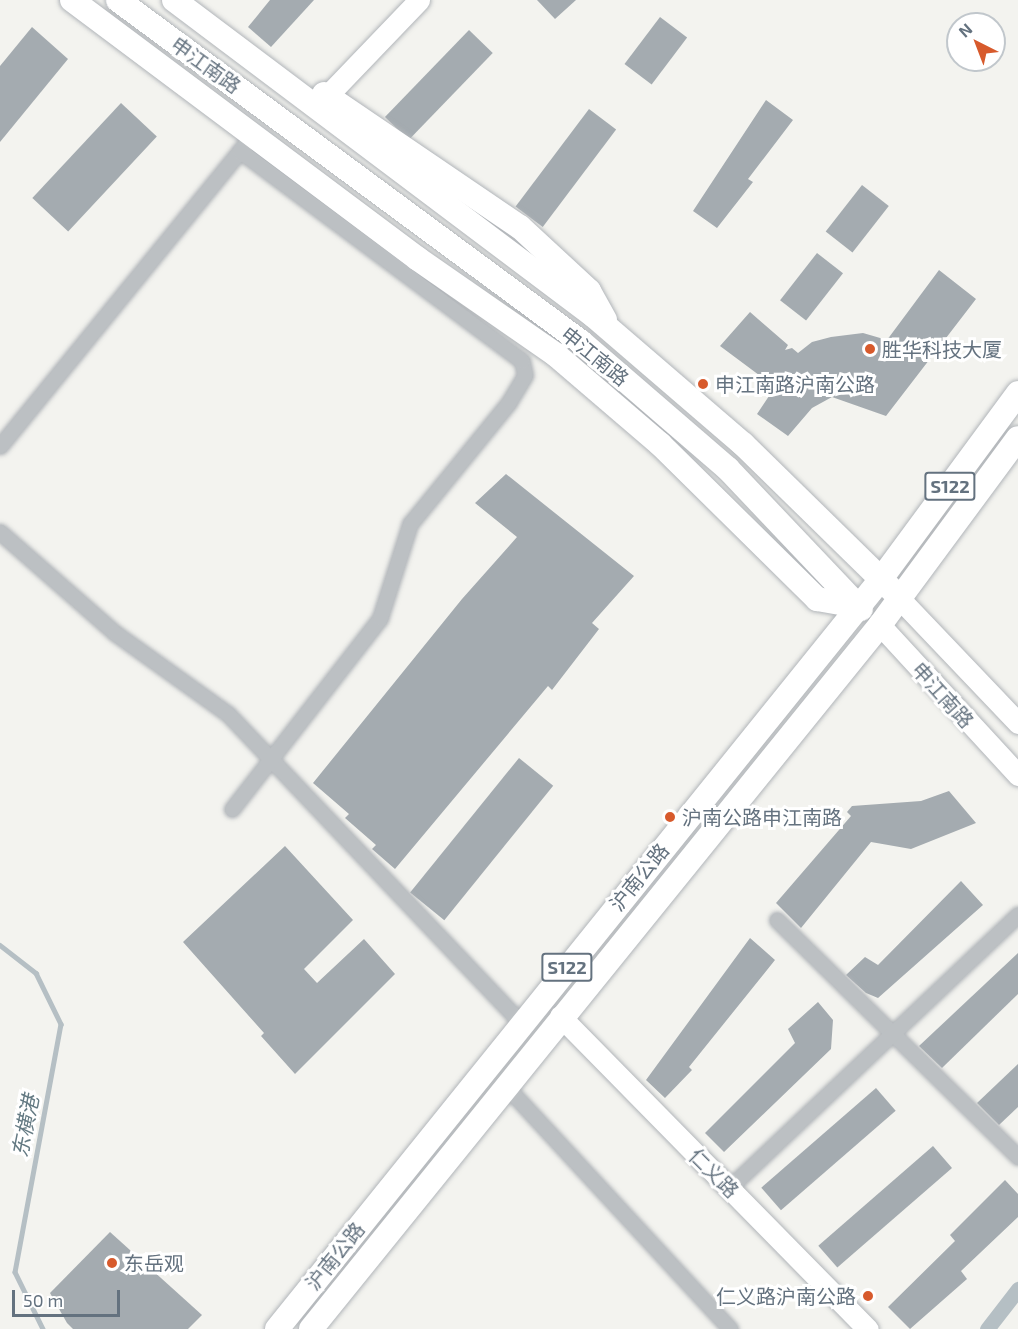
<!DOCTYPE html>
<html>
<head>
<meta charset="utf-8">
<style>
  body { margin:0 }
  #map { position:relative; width:1018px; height:1329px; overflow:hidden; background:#f3f3ef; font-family:"Exo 2","Noto Sans SC",sans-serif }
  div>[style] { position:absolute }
  .stream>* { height:4.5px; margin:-2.25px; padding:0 2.25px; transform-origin:2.25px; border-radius:2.25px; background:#b5bfc4 }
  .canal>* { height:15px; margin:-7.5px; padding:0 7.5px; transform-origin:7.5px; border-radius:7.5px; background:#b5bfc4 }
  .building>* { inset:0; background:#a4abb0; transform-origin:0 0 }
  .roads { filter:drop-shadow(0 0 2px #b1b5b9) drop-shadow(0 0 2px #b1b5b9) }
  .street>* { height:15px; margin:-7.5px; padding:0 7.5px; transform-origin:7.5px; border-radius:7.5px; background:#bcc0c3 }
  .secondary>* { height:21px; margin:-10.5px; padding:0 10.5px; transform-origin:10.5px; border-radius:10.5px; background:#fff }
  .primary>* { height:24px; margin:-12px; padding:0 12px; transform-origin:12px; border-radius:12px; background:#fff }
  .dots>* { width:16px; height:16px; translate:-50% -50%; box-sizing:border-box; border:3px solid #fff; border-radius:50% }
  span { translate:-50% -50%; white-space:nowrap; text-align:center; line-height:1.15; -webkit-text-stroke:6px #fff; paint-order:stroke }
  .shield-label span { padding:2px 4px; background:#fff; border:2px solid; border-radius:4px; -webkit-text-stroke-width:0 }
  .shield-label { font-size:18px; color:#64727f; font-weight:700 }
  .street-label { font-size:20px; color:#64727f }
  .poi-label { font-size:20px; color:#64727f }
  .left { translate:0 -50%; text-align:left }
  .right { translate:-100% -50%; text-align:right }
  .water-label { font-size:21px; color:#647a83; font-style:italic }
  .north { position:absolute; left:946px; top:12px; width:60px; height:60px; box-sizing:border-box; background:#fff; border:2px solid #c1c7cc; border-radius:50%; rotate:318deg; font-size:16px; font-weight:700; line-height:24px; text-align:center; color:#64727f }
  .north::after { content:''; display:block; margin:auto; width:21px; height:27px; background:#d75a2c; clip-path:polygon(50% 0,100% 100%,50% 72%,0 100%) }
  .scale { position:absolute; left:12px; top:1290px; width:108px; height:27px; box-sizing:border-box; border:3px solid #64727f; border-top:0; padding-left:8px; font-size:18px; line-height:21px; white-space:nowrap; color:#64727f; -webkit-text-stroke:4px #fff; paint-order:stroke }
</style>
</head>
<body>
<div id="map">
  <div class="stream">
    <div style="left:0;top:945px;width:46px;rotate:37.9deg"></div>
    <div style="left:36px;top:973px;width:57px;rotate:63.9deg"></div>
    <div style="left:61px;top:1024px;width:252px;rotate:100.5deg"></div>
    <div style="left:15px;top:1272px;width:64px;rotate:63.8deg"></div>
  </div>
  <div class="canal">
    <div style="left:987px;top:1329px;width:51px;rotate:-52.2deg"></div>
  </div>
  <div class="building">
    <div style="clip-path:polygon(270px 0,314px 0,271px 47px,248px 27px)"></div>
    <div style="clip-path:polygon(537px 0,576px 0,555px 19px)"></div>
    <div style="left:660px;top:17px;width:34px;height:59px;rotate:37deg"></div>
    <div style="clip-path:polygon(32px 27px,68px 59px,0 142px,0 66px)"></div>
    <div style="left:469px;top:30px;width:33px;height:121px;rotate:44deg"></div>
    <div style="clip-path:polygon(766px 100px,793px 120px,748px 179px,753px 182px,717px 228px,693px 211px)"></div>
    <div style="left:121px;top:103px;width:49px;height:130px;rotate:43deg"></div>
    <div style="left:589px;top:109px;width:34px;height:122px;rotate:37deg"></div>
    <div style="left:862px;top:185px;width:34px;height:59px;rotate:38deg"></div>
    <div style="left:817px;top:253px;width:33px;height:60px;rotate:38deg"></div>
    <div style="clip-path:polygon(939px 270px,976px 299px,886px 416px,832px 397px,812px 408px,788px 436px,757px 414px,775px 387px,720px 346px,750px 312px,788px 345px,785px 350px,792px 348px,798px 353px,812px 342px,831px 337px,863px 333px,887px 340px)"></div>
    <div style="clip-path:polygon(506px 474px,634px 576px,592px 623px,599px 629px,552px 690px,548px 686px,395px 869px,372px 849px,376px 845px,345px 818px,349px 814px,313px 783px,462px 599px,517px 537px,475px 503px)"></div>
    <div style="left:519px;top:758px;width:44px;height:173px;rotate:39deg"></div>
    <div style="clip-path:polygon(949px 791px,976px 823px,911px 849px,871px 842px,801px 928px,776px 903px,851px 816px,847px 812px,852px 806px,921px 801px)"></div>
    <div style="clip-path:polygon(285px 846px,353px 920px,304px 969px,317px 983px,364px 939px,395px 974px,295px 1074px,261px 1036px,264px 1033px,183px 942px)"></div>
    <div style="clip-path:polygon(961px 881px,983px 905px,878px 998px,866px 993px,846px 975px,865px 957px,878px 965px)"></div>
    <div style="clip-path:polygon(750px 938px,775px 960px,689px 1067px,692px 1070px,665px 1098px,646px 1080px)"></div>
    <div style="clip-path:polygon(1018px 953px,1018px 994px,942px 1068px,919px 1046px)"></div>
    <div style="clip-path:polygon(818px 1002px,833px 1020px,831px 1049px,724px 1152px,705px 1133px,795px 1043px,788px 1029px)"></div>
    <div style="clip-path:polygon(1018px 1064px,1018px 1107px,999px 1125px,977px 1103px)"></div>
    <div style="left:876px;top:1088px;width:30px;height:152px;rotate:49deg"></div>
    <div style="left:933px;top:1146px;width:29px;height:152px;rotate:49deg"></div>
    <div style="clip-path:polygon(1005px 1180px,1018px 1194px,1018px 1217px,961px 1271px,967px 1279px,910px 1329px,888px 1307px,955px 1241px,950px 1235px)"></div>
    <div style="clip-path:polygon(110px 1232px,202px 1315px,188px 1329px,73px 1329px,67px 1323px,50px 1293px)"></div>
  </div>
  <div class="roads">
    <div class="street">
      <div style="left:0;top:446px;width:390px;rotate:-50.9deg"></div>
      <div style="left:0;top:532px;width:153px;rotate:41.3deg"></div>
      <div style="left:115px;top:633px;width:139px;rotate:35.6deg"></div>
      <div style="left:228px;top:714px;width:427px;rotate:46.5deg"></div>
      <div style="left:232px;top:809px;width:242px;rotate:-52.2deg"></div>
      <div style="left:380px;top:618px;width:99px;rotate:-72.3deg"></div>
      <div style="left:410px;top:524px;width:157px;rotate:-50.9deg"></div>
      <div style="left:509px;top:402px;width:31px;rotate:-59deg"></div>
      <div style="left:525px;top:375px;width:14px;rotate:-102deg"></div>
      <div style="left:522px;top:361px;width:352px;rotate:-143.3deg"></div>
      <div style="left:777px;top:920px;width:338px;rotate:44.5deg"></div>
      <div style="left:505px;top:1085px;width:332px;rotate:47.3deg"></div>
      <div style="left:729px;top:1188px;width:398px;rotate:-43.4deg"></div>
    </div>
    <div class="secondary">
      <div style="left:327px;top:96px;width:133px;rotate:-46.2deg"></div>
      <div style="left:899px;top:598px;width:173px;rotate:46.4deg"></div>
      <div style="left:880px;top:625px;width:204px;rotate:47.4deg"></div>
      <div style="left:560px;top:1016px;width:439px;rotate:45.5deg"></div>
    </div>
    <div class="primary">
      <div style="left:72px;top:0;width:432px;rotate:36.8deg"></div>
      <div style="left:418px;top:259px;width:168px;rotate:34.8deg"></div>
      <div style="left:556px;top:355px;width:137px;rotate:40.6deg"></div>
      <div style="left:660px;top:444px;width:221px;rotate:44.6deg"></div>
      <div style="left:817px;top:599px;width:42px;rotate:9.7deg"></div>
      <div style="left:118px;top:0;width:576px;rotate:36.45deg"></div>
      <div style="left:581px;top:342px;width:194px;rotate:40.8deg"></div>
      <div style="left:728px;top:469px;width:193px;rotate:46.5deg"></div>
      <div style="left:174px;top:0;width:526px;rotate:36.96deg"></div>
      <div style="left:594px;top:316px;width:196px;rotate:40.7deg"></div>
      <div style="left:743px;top:444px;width:209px;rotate:44.4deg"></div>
      <div style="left:324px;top:94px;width:237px;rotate:34.2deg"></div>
      <div style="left:520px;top:227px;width:94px;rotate:42.8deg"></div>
      <div style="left:589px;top:291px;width:33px;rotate:61deg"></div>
      <div style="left:277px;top:1329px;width:963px;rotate:-51.15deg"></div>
      <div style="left:881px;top:579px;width:231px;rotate:-53.6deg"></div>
      <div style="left:311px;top:1329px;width:905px;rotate:-51.05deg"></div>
      <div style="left:880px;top:625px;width:232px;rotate:-53.6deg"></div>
    </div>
  </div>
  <div class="dots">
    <div style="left:870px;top:349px;background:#d75a2c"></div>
    <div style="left:703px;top:384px;background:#d75a2c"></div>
    <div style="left:670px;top:817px;background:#d75a2c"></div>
    <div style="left:112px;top:1263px;background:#d75a2c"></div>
    <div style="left:868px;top:1296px;background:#d75a2c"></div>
  </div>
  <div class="shield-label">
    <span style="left:950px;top:486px">S122</span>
    <span style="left:567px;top:967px">S122</span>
  </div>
  <div class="street-label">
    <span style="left:206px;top:65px;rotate:36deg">申江南路</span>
    <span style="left:595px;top:356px;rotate:39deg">申江南路</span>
    <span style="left:943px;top:695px;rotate:48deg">申江南路</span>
    <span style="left:639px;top:877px;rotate:-51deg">沪南公路</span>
    <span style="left:714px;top:1173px;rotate:45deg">仁义路</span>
    <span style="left:335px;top:1256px;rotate:-51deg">沪南公路</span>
  </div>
  <div class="poi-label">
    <span class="left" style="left:882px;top:349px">胜华科技大厦</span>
    <span class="left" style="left:715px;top:384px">申江南路沪南公路</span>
    <span class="left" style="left:682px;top:817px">沪南公路申江南路</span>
    <span class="left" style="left:124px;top:1263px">东岳观</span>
    <span class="right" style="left:856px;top:1296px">仁义路沪南公路</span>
  </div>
  <div class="water-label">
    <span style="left:25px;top:1126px;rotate:-79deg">东横港</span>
  </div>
  <div class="north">N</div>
  <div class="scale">50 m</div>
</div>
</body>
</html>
